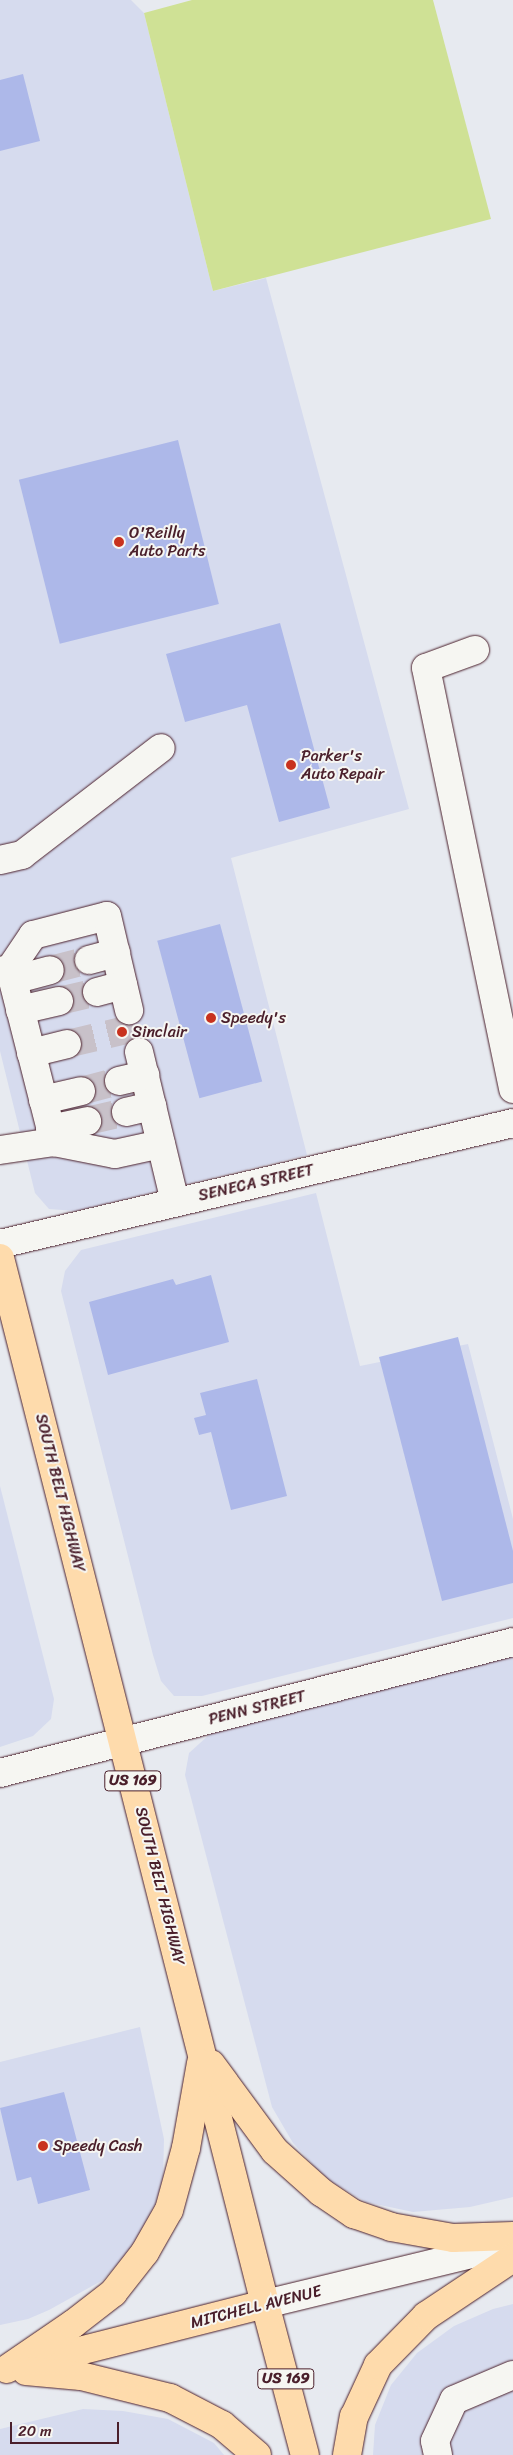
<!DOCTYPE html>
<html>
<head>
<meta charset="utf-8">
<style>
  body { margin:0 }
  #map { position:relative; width:513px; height:2455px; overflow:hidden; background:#e7eaf0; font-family:Sriracha,sans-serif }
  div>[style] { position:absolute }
  .built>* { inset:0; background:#d6dbee }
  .green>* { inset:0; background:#cfe195 }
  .building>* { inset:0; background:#adb8e9; transform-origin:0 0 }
  .minor-tunnel>* { height:28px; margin-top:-14px; transform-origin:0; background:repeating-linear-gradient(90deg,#c8c1c9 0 28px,transparent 0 42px) }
  .roads { filter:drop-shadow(0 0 1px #4a1f2b) drop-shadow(0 0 1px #4a1f2b) }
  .minor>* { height:28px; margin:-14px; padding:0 14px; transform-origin:14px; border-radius:14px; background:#f6f6f2 }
  .major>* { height:28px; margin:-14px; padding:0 14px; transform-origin:14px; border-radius:14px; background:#fedbac }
  .dots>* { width:14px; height:14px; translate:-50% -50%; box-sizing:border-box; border:2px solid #f6f6f2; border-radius:50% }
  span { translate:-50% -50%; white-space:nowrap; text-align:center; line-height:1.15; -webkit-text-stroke:4px #f6f6f2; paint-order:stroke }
  .shield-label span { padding:1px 4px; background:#f6f6f2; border:1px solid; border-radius:4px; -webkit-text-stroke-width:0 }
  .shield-label { font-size:15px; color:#4a1f2b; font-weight:700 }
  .poi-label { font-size:16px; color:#4a1f2b }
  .left { translate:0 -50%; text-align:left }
  .street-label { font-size:16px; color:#4a1f2b }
  .scale { position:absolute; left:10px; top:2422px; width:109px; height:22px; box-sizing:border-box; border:2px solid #4a1f2b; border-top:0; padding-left:6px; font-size:15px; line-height:18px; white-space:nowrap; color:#4a1f2b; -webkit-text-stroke:4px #f6f6f2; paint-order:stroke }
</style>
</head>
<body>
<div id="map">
  <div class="built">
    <div style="clip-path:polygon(0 0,131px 0,144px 13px,213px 291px,266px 278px,409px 809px,231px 858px,307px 1155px,75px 1211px,49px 1209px,35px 1193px,0 1051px)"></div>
    <div style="clip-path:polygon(316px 1193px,360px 1366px,468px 1344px,513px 1519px,513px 1618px,202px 1696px,174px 1696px,161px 1681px,153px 1655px,61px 1291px,65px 1271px,81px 1250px)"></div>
    <div style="clip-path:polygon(0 1486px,54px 1699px,51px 1719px,33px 1736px,0 1747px)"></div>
    <div style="clip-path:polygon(513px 1656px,513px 2197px,470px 2207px,413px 2212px,366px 2202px,325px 2178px,293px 2143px,272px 2107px,185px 1775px,189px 1753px,210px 1734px)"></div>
    <div style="clip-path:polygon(140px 2027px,164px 2139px,163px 2179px,151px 2218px,124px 2257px,103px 2280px,49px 2310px,28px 2319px,0 2325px,0 2062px)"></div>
    <div style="clip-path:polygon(513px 2304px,513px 2455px,373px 2455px,375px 2425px,391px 2385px,417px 2353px,454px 2326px,493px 2309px)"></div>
    <div style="clip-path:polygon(83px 2409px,123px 2411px,168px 2419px,214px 2443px,224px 2455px,0 2455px,0 2429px)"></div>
  </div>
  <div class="green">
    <div style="clip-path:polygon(192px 0,433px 0,491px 219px,213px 291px,144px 13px)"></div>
  </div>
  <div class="building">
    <div style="clip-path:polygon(23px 74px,40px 141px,0 151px,0 80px)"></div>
    <div style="left:178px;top:440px;width:169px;height:164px;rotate:76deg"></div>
    <div style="clip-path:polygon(280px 623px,330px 808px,279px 822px,247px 705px,185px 722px,166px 654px)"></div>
    <div style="left:220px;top:924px;width:163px;height:65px;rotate:75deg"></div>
    <div style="clip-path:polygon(211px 1275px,229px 1342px,108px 1375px,89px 1302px,173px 1279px,176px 1285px)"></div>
    <div style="clip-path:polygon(458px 1337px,513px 1551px,513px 1583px,442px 1601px,379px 1357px)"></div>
    <div style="clip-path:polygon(257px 1379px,287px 1496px,231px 1510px,211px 1432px,199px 1435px,194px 1418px,206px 1415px,200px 1393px)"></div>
    <div style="clip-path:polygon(64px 2092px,90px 2190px,38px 2204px,31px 2177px,17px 2181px,0 2108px)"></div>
  </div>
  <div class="minor-tunnel">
    <div style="left:50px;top:970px;width:40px;rotate:-14.4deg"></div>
    <div style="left:59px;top:1001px;width:39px;rotate:-13deg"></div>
    <div style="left:67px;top:1044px;width:69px;rotate:-13.4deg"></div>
    <div style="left:81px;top:1091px;width:39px;rotate:-15deg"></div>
    <div style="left:87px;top:1121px;width:40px;rotate:-13deg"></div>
  </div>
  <div class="roads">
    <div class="minor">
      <div style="left:475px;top:650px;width:52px;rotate:159.8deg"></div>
      <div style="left:426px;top:668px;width:430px;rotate:78.3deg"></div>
      <div style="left:0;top:860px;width:23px;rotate:-13deg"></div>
      <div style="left:22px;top:855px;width:175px;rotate:-37.6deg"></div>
      <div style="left:89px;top:960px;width:28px;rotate:-15deg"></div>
      <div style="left:10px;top:969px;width:179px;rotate:75.7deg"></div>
      <div style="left:54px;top:1142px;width:62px;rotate:11.1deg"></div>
      <div style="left:115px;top:1154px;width:47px;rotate:-12.3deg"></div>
      <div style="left:0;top:971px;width:10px;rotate:-11deg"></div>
      <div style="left:10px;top:969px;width:41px;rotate:-55.9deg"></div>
      <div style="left:33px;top:935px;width:76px;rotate:-14.4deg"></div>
      <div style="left:107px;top:916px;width:97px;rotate:76.8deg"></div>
      <div style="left:13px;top:980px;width:38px;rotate:-15deg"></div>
      <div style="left:97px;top:992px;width:27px;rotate:-15deg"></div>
      <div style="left:20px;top:1010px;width:40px;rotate:-13deg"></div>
      <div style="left:139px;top:1052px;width:154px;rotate:76.5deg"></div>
      <div style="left:31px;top:1053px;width:37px;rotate:-14deg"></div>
      <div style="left:119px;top:1081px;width:27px;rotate:-13deg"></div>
      <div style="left:43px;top:1100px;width:39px;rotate:-13deg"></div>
      <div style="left:126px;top:1112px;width:27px;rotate:-13deg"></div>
      <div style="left:50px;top:1129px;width:38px;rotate:-12deg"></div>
      <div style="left:0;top:1150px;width:55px;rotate:-8.4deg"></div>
      <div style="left:0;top:1244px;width:527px;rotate:-13.27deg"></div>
      <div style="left:0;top:1773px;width:529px;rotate:-14.32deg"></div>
      <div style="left:265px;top:2304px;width:255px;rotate:-13.6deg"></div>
      <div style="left:438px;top:2455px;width:14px;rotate:-102deg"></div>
      <div style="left:435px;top:2441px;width:45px;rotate:-65.1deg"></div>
      <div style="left:454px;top:2400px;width:64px;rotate:-23deg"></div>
    </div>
    <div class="major">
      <div style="left:0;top:1258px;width:1079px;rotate:75.78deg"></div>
      <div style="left:265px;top:2304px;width:156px;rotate:75.2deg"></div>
      <div style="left:211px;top:2064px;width:108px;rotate:53.7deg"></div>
      <div style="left:275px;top:2151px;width:62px;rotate:41.7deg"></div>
      <div style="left:321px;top:2192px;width:40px;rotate:34deg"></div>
      <div style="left:354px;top:2214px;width:39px;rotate:19deg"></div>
      <div style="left:391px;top:2227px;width:63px;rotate:10.1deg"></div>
      <div style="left:453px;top:2238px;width:60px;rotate:-1.9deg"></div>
      <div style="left:24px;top:2365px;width:249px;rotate:-14.2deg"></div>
      <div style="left:7px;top:2369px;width:80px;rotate:-34.3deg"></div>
      <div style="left:73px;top:2324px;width:51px;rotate:-37.8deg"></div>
      <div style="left:113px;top:2293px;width:52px;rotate:-52deg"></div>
      <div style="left:145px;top:2252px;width:48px;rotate:-60.3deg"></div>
      <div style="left:169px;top:2210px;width:64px;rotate:-74.7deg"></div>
      <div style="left:186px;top:2148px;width:86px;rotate:-80deg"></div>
      <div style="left:26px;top:2371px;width:55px;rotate:5.2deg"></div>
      <div style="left:81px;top:2376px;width:92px;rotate:13.9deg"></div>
      <div style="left:170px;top:2398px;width:59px;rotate:27.4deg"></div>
      <div style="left:222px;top:2425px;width:46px;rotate:40.6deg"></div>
      <div style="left:347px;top:2455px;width:39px;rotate:-80deg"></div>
      <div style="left:354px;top:2417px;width:57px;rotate:-65.2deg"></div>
      <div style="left:378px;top:2365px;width:69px;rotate:-45.6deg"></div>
      <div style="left:426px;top:2316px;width:105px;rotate:-33.7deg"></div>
    </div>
  </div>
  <div class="dots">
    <div style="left:119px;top:542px;background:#c8321e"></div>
    <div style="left:291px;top:765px;background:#c8321e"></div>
    <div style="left:211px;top:1018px;background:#c8321e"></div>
    <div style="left:122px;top:1032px;background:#c8321e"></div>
    <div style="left:43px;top:2146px;background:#c8321e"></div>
  </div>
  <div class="shield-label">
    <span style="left:133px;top:1781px">US 169</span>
    <span style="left:286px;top:2379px">US 169</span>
  </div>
  <div class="poi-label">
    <span class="left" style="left:129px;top:542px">O'Reilly<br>Auto Parts</span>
    <span class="left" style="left:301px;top:765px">Parker's<br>Auto Repair</span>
    <span class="left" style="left:221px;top:1018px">Speedy's</span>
    <span class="left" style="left:132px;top:1032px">Sinclair</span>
    <span class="left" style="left:53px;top:2146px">Speedy Cash</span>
  </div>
  <div class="street-label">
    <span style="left:256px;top:1183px;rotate:-13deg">SENECA STREET</span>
    <span style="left:60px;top:1493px;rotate:76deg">SOUTH BELT HIGHWAY</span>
    <span style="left:257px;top:1708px;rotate:-14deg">PENN STREET</span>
    <span style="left:160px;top:1886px;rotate:76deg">SOUTH BELT HIGHWAY</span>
    <span style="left:256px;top:2307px;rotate:-14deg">MITCHELL AVENUE</span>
  </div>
  <div class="scale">20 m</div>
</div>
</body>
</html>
